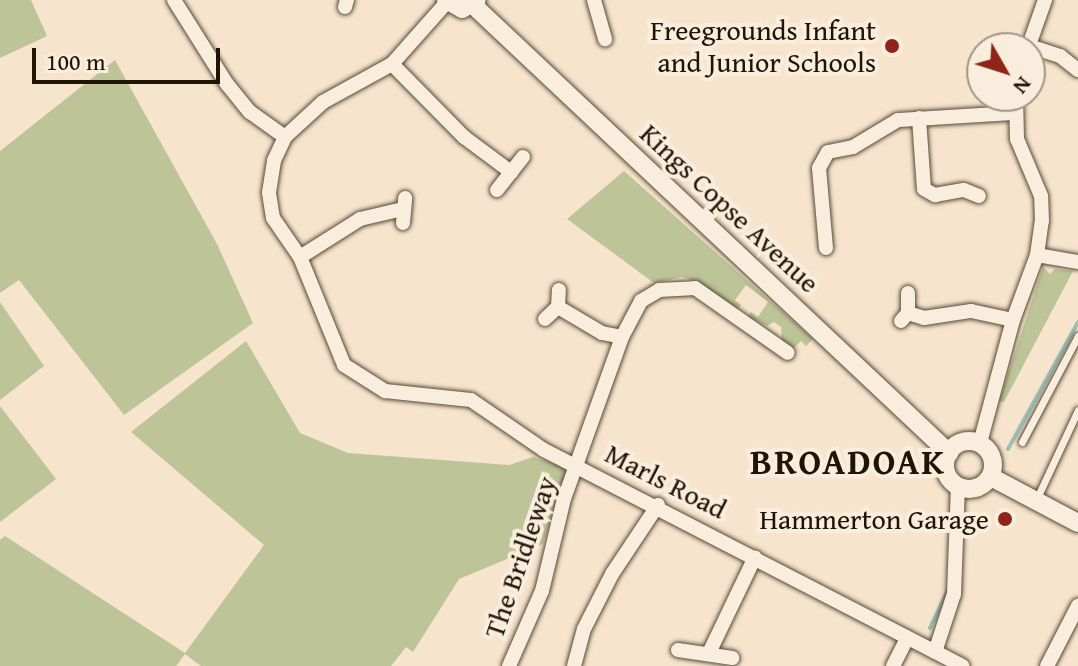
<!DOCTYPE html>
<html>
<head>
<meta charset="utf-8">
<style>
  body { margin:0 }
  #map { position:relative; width:1078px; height:666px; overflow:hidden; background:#f6e4cc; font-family:"Gentium Book Plus",serif }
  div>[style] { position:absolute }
  .green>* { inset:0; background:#bdc497 }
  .stream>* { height:4px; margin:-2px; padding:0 2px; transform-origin:2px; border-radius:2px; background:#9dbfb5 }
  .roads { filter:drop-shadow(0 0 2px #564836) drop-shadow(0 0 2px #564836) }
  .service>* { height:7px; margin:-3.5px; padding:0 3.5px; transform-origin:3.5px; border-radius:3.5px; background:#f9edde }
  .minor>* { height:14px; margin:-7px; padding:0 7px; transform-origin:7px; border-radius:7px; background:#f9edde }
  .tertiary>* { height:18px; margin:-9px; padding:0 9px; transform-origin:9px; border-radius:9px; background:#f9edde }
  .tertiary>.ring { margin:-9px; padding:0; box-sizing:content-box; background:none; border:18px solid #f9edde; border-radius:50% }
  .dots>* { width:22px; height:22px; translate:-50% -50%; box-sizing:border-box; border:4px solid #f9edde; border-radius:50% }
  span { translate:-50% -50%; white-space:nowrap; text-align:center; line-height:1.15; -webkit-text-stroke:8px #f9edde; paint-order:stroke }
  .poi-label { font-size:28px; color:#201404 }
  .right { translate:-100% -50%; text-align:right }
  .street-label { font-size:28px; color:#201404 }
  .district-label { font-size:36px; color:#201404; font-weight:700; letter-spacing:2px }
  .north { position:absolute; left:966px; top:32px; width:80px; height:80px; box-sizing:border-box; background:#f9edde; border:2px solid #a29687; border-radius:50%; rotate:129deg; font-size:22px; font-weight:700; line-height:32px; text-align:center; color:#201404 }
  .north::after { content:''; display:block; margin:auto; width:28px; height:36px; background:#8f2418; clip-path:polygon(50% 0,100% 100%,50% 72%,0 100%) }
  .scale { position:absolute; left:32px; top:48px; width:188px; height:36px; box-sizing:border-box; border:4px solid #201404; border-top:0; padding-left:10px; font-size:24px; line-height:28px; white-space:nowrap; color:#201404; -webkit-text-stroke:6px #f9edde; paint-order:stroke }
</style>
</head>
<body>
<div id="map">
  <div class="green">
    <div style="clip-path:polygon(0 0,31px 0,47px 36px,0 58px)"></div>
    <div style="clip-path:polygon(115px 60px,217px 244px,253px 323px,124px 415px,19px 280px,0 293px,0 151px)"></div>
    <div style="clip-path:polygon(624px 171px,813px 339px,806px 346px,801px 341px,793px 349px,782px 342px,781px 327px,774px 322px,767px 326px,748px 317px,751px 312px,758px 317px,768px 302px,746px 285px,735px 300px,741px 305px,737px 310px,698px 282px,682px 277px,654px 283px,567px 219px)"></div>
    <div style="clip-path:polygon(1043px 267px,1050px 274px,1055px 269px,1073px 271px,1004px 402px,999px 401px)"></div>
    <div style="clip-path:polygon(0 302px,44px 366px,0 400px)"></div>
    <div style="clip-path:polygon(246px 341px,300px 433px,348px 453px,509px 465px,533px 457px,567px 468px,543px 544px,459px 579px,413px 652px,406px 647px,391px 666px,201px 666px,185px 654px,176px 666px,0 666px,0 540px,5px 536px,185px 653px,264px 545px,131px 432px)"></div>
    <div style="clip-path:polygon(0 406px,56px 479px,0 522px)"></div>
  </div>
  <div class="stream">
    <div style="left:1008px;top:449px;width:145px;rotate:-61.1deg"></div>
    <div style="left:930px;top:628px;width:42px;rotate:-64.7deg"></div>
  </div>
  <div class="roads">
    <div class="service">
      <div style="left:1022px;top:442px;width:120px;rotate:-62.2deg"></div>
      <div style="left:1037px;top:498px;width:97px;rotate:-65deg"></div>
    </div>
    <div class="minor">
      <div style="left:174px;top:0;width:99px;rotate:57.8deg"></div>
      <div style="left:227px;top:84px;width:36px;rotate:51deg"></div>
      <div style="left:250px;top:112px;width:43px;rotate:35.5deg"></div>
      <div style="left:594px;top:0;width:41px;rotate:74.2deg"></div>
      <div style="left:447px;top:2px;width:83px;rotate:131.6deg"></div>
      <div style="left:392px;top:64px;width:79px;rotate:151.2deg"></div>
      <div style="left:323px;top:102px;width:52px;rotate:137.4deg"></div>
      <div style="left:285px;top:137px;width:26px;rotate:115deg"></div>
      <div style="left:274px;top:161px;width:32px;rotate:99deg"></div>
      <div style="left:269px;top:193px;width:25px;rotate:81deg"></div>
      <div style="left:273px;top:218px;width:47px;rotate:55.3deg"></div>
      <div style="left:300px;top:257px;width:117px;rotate:67.8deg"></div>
      <div style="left:344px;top:365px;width:49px;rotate:32.4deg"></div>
      <div style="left:385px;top:391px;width:86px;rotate:6deg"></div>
      <div style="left:471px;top:400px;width:88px;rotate:34.4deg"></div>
      <div style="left:544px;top:450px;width:471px;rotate:27.3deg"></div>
      <div style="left:345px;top:7px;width:7px;rotate:-74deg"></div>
      <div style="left:1029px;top:46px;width:33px;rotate:18deg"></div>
      <div style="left:1060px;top:56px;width:23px;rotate:38deg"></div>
      <div style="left:1028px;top:48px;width:51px;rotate:-70.5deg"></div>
      <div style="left:392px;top:64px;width:103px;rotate:45.4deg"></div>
      <div style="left:464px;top:137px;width:59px;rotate:36.7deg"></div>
      <div style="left:919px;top:118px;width:71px;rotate:86deg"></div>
      <div style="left:924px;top:189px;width:13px;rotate:29deg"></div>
      <div style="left:935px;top:195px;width:29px;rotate:-10deg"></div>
      <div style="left:964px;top:190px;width:16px;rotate:22deg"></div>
      <div style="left:497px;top:190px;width:42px;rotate:-51.8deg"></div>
      <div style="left:403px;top:223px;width:25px;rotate:-85deg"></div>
      <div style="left:826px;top:248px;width:80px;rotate:-95deg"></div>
      <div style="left:819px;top:168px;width:18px;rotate:-61deg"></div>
      <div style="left:828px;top:152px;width:25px;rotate:-11deg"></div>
      <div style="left:853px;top:147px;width:52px;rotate:-31deg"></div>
      <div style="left:898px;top:120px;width:116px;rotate:-3.5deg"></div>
      <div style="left:1037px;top:255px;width:42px;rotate:9.7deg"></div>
      <div style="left:300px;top:257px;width:71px;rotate:-32.3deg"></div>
      <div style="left:360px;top:219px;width:44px;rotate:-13.1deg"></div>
      <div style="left:558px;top:307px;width:51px;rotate:30.6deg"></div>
      <div style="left:602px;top:333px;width:20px;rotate:11deg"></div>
      <div style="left:908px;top:313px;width:17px;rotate:17deg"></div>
      <div style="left:924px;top:318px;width:48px;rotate:-8.5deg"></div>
      <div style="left:971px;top:311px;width:43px;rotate:12.1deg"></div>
      <div style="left:545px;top:319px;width:18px;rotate:-43deg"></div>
      <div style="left:558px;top:307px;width:17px;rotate:-87deg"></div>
      <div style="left:901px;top:321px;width:11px;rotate:-49deg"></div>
      <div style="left:908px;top:313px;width:20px;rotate:-90deg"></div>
      <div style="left:980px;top:443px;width:127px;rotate:-75deg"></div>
      <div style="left:1013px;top:320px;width:69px;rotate:-69.7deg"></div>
      <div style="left:1037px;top:255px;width:34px;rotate:-82deg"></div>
      <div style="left:1042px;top:221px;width:25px;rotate:-92deg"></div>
      <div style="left:1041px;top:196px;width:62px;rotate:-112.8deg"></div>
      <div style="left:1017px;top:139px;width:43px;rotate:-91.3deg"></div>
      <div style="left:678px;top:650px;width:55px;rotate:8.4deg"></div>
      <div style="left:935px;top:652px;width:61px;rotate:-71.9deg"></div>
      <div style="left:954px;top:594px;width:107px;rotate:-87.9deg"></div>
      <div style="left:709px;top:653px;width:106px;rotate:-64.4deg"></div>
      <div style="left:509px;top:666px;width:82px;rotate:-66.3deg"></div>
      <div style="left:542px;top:591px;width:95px;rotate:-76.6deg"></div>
      <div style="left:564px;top:499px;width:172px;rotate:-70.3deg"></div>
      <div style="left:622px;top:337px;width:41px;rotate:-62.2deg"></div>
      <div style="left:641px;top:301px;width:21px;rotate:-31deg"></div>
      <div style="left:659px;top:290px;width:36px;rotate:-3deg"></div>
      <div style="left:695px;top:288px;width:113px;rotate:35deg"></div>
      <div style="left:574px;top:666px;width:38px;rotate:-75deg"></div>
      <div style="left:584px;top:629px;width:62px;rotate:-63deg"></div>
      <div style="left:612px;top:574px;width:83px;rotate:-56.3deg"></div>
      <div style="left:893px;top:666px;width:31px;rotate:-63deg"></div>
      <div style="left:1047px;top:666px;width:68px;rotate:-62.7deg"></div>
    </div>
    <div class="tertiary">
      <div style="left:446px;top:0;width:18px;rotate:29deg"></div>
      <div style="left:462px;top:9px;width:17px;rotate:-31deg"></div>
      <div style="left:473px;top:5px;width:654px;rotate:43.26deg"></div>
      <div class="ring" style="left:945px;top:441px;width:30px;height:30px"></div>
      <div style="left:991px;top:477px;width:98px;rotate:27.9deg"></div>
    </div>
  </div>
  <div class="dots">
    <div style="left:892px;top:46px;background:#8f2418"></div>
    <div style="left:1005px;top:519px;background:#8f2418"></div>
  </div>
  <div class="poi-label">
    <span class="right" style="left:876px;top:46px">Freegrounds Infant<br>and Junior Schools</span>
    <span class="right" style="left:989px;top:519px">Hammerton Garage</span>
  </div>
  <div class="street-label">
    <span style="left:730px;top:208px;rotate:43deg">Kings Copse Avenue</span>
    <span style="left:666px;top:481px;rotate:27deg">Marls Road</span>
    <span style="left:520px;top:557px;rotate:-71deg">The Bridleway</span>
  </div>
  <div class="district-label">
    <span style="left:848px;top:461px">BROADOAK</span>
  </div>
  <div class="north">N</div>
  <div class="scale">100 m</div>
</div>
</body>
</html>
